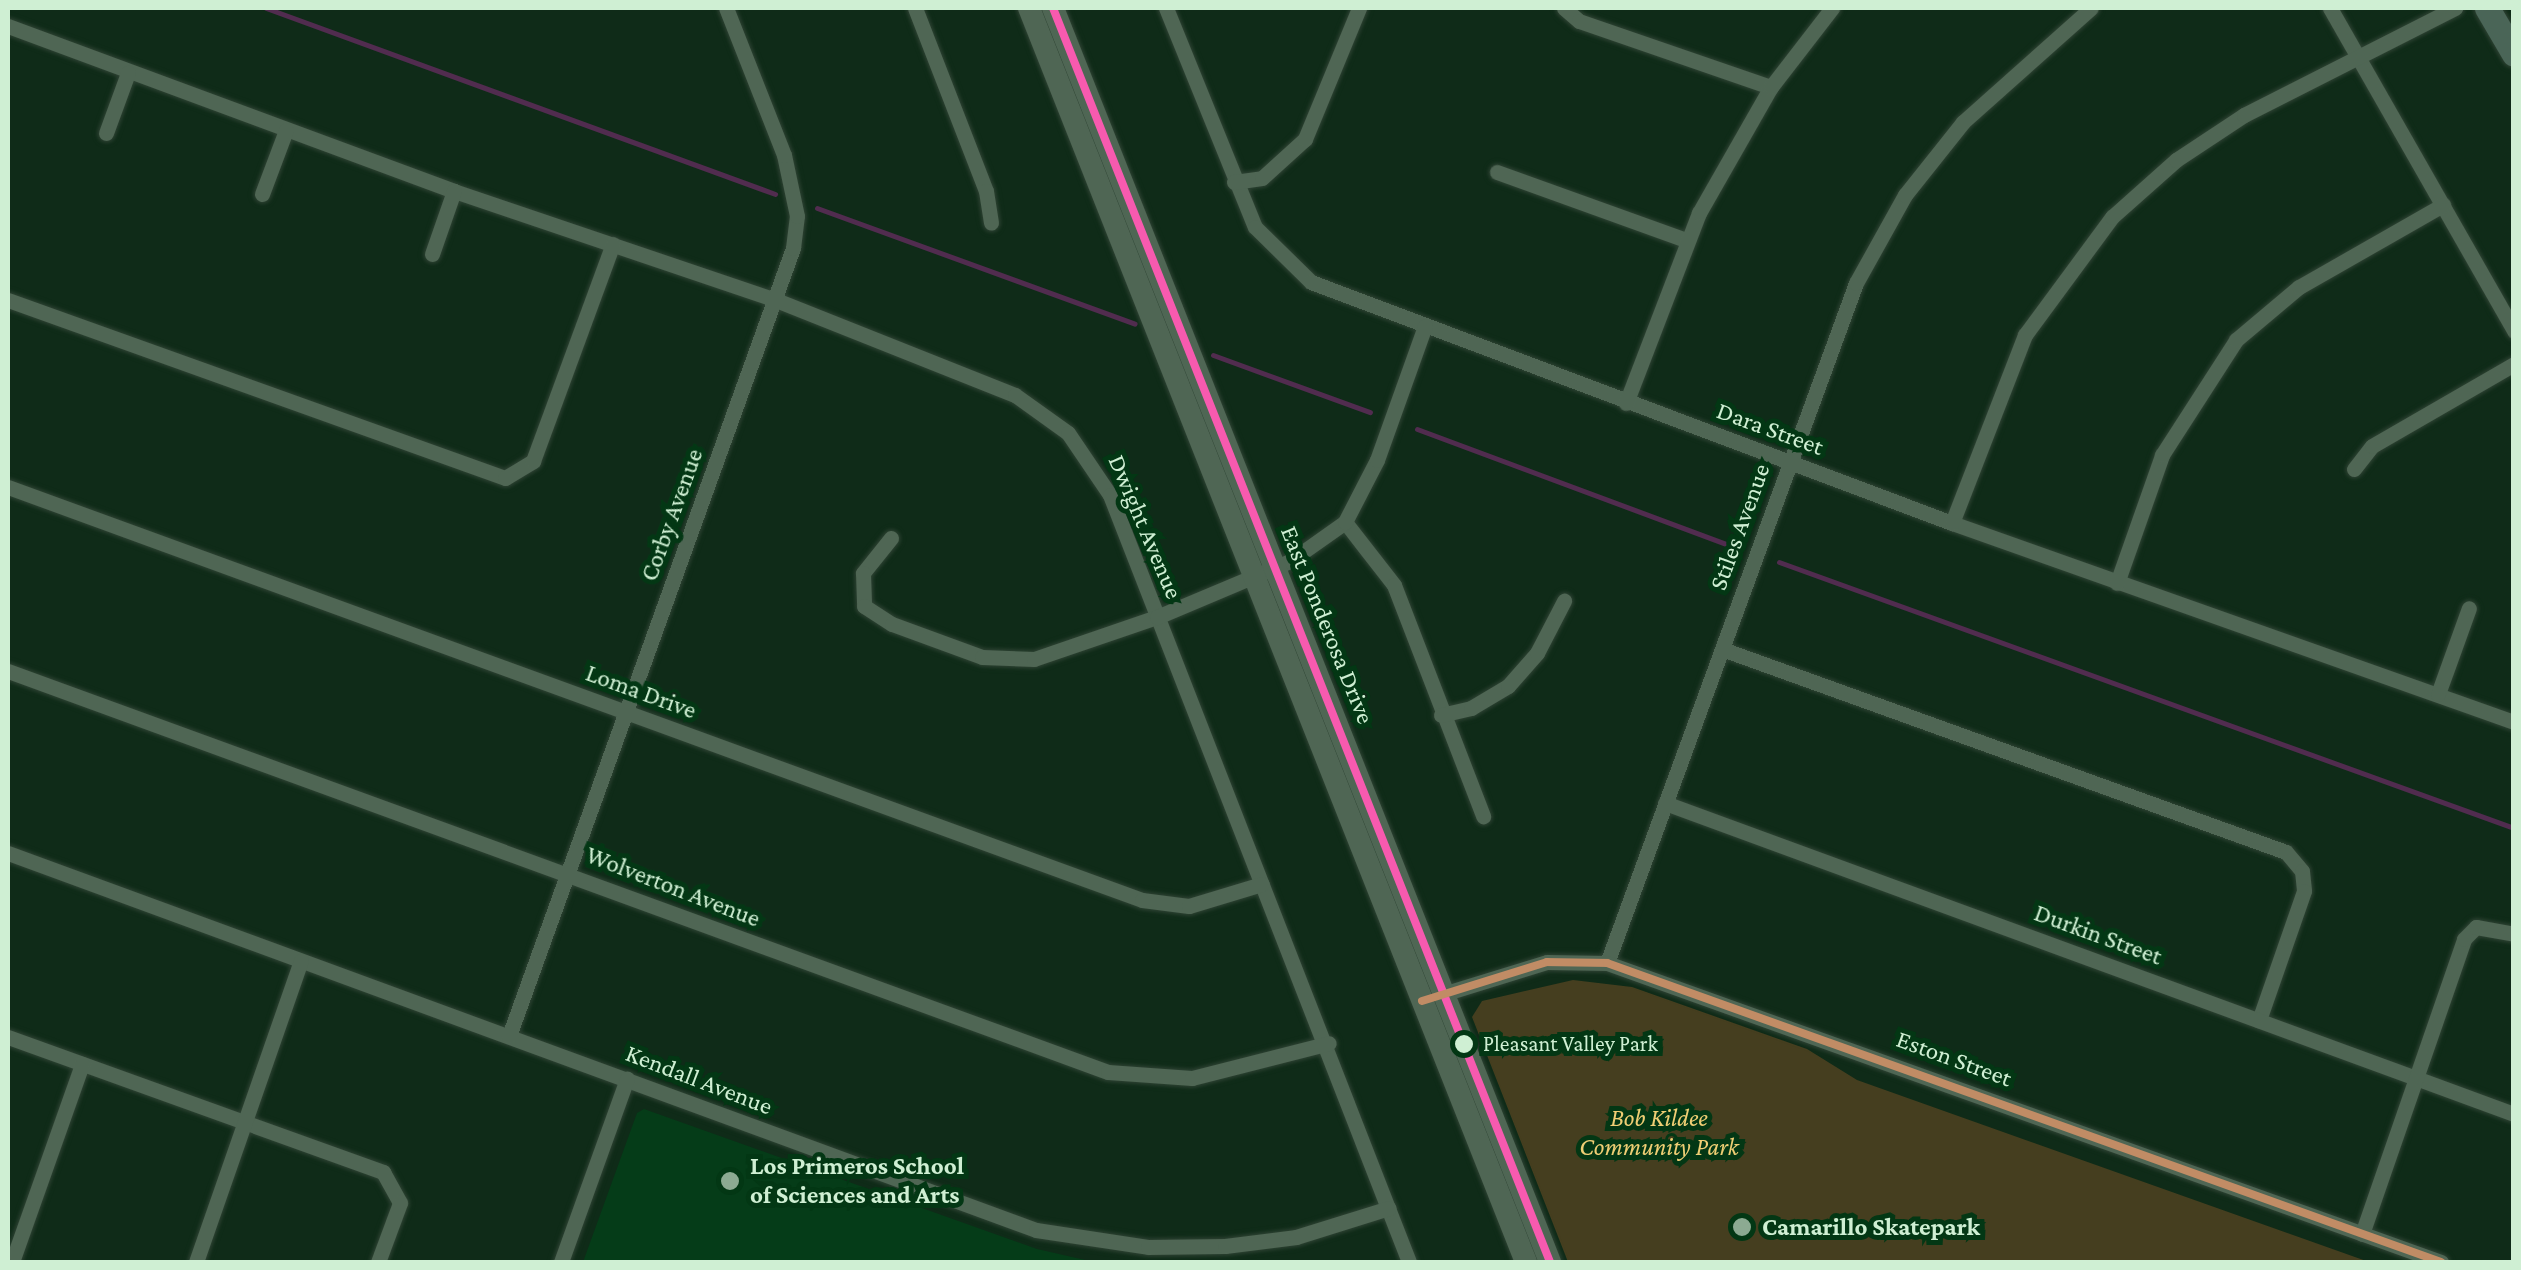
<!DOCTYPE html>
<html>
<head>
<meta charset="utf-8">
<style>
  body { margin:0 }
  #map { position:relative; width:2521px; height:1270px; overflow:hidden; background:#0f2b18; font-family:"Crimson Pro",serif }
  div>[style] { position:absolute }
  .built>* { inset:0; background:#053c18 }
  .green>* { inset:0; background:#453e1f }
  .stream>* { height:5px; margin:-2.5px; padding:0 2.5px; transform-origin:2.5px; border-radius:2.5px; background:#512c4f }
  .roads { filter:drop-shadow(0 0 2px #2f4334) drop-shadow(0 0 2px #2f4334) }
  .street>* { height:15px; margin:-7.5px; padding:0 7.5px; transform-origin:7.5px; border-radius:7.5px; background:#4f6654 }
  .secondary>* { height:22px; margin:-11px; padding:0 11px; transform-origin:11px; border-radius:11px; background:#4f6654 }
  .primary>* { height:25px; margin:-12.5px; padding:0 12.5px; transform-origin:12.5px; border-radius:12.5px; background:#4a6557 }
  .bus-1>* { height:8px; margin:-4px; padding:0 4px; transform-origin:4px; border-radius:4px; background:#f75aaf }
  .bus-2>* { height:8px; margin:-4px; padding:0 4px; transform-origin:4px; border-radius:4px; background:#c18c65 }
  .dots>* { width:28px; height:28px; translate:-50% -50%; box-sizing:border-box; border:5px solid #033714; border-radius:50% }
  span { translate:-50% -50%; white-space:nowrap; text-align:center; line-height:1.15; -webkit-text-stroke:10px #033714; paint-order:stroke }
  .bus-label { font-size:22px; color:#cfefd3 }
  .left { translate:0 -50%; text-align:left }
  .street-label { font-size:25px; color:#cfefd3 }
  .park-label { font-size:25px; color:#efce74; font-style:italic }
  .poi-label { font-size:25px; color:#cfefd3; font-weight:700 }
  .frame { position:absolute; inset:0; border:10px solid #cfefd3; pointer-events:none }
</style>
</head>
<body>
<div id="map">
  <div class="built">
    <div style="clip-path:polygon(644px 1109px,1037px 1249px,1094px 1262px,583px 1262px,637px 1113px)"></div>
  </div>
  <div class="green">
    <div style="clip-path:polygon(1573px 980px,1632px 987px,1807px 1049px,1857px 1080px,2369px 1262px,1568px 1262px,1472px 1017px,1482px 1001px)"></div>
  </div>
  <div class="stream">
    <div style="left:266px;top:8px;width:542px;rotate:20.07deg"></div>
    <div style="left:817px;top:208px;width:338px;rotate:20deg"></div>
    <div style="left:1213px;top:355px;width:167px;rotate:20deg"></div>
    <div style="left:1417px;top:429px;width:338px;rotate:20.4deg"></div>
    <div style="left:1779px;top:562px;width:782px;rotate:19.9deg"></div>
  </div>
  <div class="roads">
    <div class="street">
      <div style="left:915px;top:8px;width:196px;rotate:68.8deg"></div>
      <div style="left:986px;top:191px;width:32px;rotate:81deg"></div>
      <div style="left:1166px;top:8px;width:236px;rotate:67.9deg"></div>
      <div style="left:1255px;top:227px;width:78px;rotate:44.5deg"></div>
      <div style="left:1311px;top:282px;width:685px;rotate:20.61deg"></div>
      <div style="left:1952px;top:523px;width:596px;rotate:19.5deg"></div>
      <div style="left:1564px;top:8px;width:20px;rotate:41deg"></div>
      <div style="left:1579px;top:21px;width:203px;rotate:19deg"></div>
      <div style="left:2330px;top:8px;width:372px;rotate:60.3deg"></div>
      <div style="left:8px;top:26px;width:476px;rotate:20.3deg"></div>
      <div style="left:454px;top:191px;width:340px;rotate:18.7deg"></div>
      <div style="left:776px;top:300px;width:257px;rotate:21.7deg"></div>
      <div style="left:1015px;top:395px;width:65px;rotate:35.6deg"></div>
      <div style="left:1068px;top:433px;width:75px;rotate:55.9deg"></div>
      <div style="left:1110px;top:495px;width:823px;rotate:68.7deg"></div>
      <div style="left:106px;top:133px;width:64px;rotate:-69.9deg"></div>
      <div style="left:1497px;top:172px;width:201px;rotate:19.8deg"></div>
      <div style="left:1234px;top:182px;width:28px;rotate:-8deg"></div>
      <div style="left:1262px;top:178px;width:58px;rotate:-42.2deg"></div>
      <div style="left:1305px;top:139px;width:142px;rotate:-67.6deg"></div>
      <div style="left:262px;top:194px;width:68px;rotate:-69.4deg"></div>
      <div style="left:432px;top:254px;width:67px;rotate:-70.8deg"></div>
      <div style="left:8px;top:300px;width:528px;rotate:19.7deg"></div>
      <div style="left:505px;top:478px;width:33px;rotate:-31deg"></div>
      <div style="left:533px;top:461px;width:231px;rotate:-69.8deg"></div>
      <div style="left:1626px;top:403px;width:204px;rotate:-69deg"></div>
      <div style="left:1699px;top:213px;width:145px;rotate:-60.3deg"></div>
      <div style="left:1771px;top:87px;width:100px;rotate:-52.3deg"></div>
      <div style="left:2354px;top:469px;width:29px;rotate:-52deg"></div>
      <div style="left:2372px;top:446px;width:164px;rotate:-30deg"></div>
      <div style="left:8px;top:487px;width:1207px;rotate:20.01deg"></div>
      <div style="left:1142px;top:900px;width:47px;rotate:7.3deg"></div>
      <div style="left:1189px;top:906px;width:76px;rotate:-16.8deg"></div>
      <div style="left:1345px;top:522px;width:80px;rotate:52.1deg"></div>
      <div style="left:1394px;top:585px;width:248px;rotate:68.9deg"></div>
      <div style="left:1952px;top:523px;width:202px;rotate:-68.8deg"></div>
      <div style="left:2025px;top:335px;width:147px;rotate:-53.6deg"></div>
      <div style="left:2112px;top:217px;width:86px;rotate:-41.7deg"></div>
      <div style="left:2176px;top:160px;width:82px;rotate:-33.5deg"></div>
      <div style="left:2244px;top:115px;width:237px;rotate:-26.9deg"></div>
      <div style="left:891px;top:538px;width:45px;rotate:128.7deg"></div>
      <div style="left:863px;top:573px;width:33px;rotate:88deg"></div>
      <div style="left:864px;top:606px;width:33px;rotate:33deg"></div>
      <div style="left:892px;top:624px;width:96px;rotate:20.1deg"></div>
      <div style="left:982px;top:657px;width:52px;rotate:2.2deg"></div>
      <div style="left:1034px;top:659px;width:130px;rotate:-18.9deg"></div>
      <div style="left:1157px;top:617px;width:144px;rotate:-22.8deg"></div>
      <div style="left:1290px;top:561px;width:67px;rotate:-35.3deg"></div>
      <div style="left:1345px;top:522px;width:70px;rotate:-62.7deg"></div>
      <div style="left:1377px;top:460px;width:142px;rotate:-70.3deg"></div>
      <div style="left:2117px;top:583px;width:136px;rotate:-70.6deg"></div>
      <div style="left:2162px;top:455px;width:137px;rotate:-57.2deg"></div>
      <div style="left:2236px;top:340px;width:82px;rotate:-40.1deg"></div>
      <div style="left:2299px;top:287px;width:166px;rotate:-29.7deg"></div>
      <div style="left:1722px;top:649px;width:599px;rotate:19.8deg"></div>
      <div style="left:2286px;top:852px;width:25px;rotate:50deg"></div>
      <div style="left:2302px;top:871px;width:20px;rotate:84deg"></div>
      <div style="left:2304px;top:891px;width:137px;rotate:109.2deg"></div>
      <div style="left:8px;top:671px;width:1171px;rotate:20.03deg"></div>
      <div style="left:1108px;top:1072px;width:84px;rotate:4.1deg"></div>
      <div style="left:1192px;top:1078px;width:141px;rotate:-14.3deg"></div>
      <div style="left:2438px;top:694px;width:91px;rotate:-70.2deg"></div>
      <div style="left:1441px;top:715px;width:31px;rotate:-13deg"></div>
      <div style="left:1471px;top:708px;width:43px;rotate:-30.7deg"></div>
      <div style="left:1508px;top:686px;width:44px;rotate:-48.7deg"></div>
      <div style="left:1537px;top:653px;width:59px;rotate:-62.6deg"></div>
      <div style="left:1665px;top:803px;width:904px;rotate:20.12deg"></div>
      <div style="left:8px;top:853px;width:1095px;rotate:20.14deg"></div>
      <div style="left:1036px;top:1230px;width:113px;rotate:8.6deg"></div>
      <div style="left:1148px;top:1247px;width:77px;rotate:-0.7deg"></div>
      <div style="left:1225px;top:1246px;width:72px;rotate:-7.2deg"></div>
      <div style="left:1296px;top:1237px;width:97px;rotate:-17.3deg"></div>
      <div style="left:1607px;top:963px;width:724px;rotate:-69.89deg"></div>
      <div style="left:1856px;top:283px;width:101px;rotate:-60.9deg"></div>
      <div style="left:1905px;top:195px;width:93px;rotate:-51.5deg"></div>
      <div style="left:1963px;top:122px;width:171px;rotate:-41.7deg"></div>
      <div style="left:1443px;top:994px;width:109px;rotate:-17.1deg"></div>
      <div style="left:1547px;top:962px;width:60px;rotate:1deg"></div>
      <div style="left:1607px;top:963px;width:886px;rotate:19.72deg"></div>
      <div style="left:509px;top:1036px;width:838px;rotate:-70.18deg"></div>
      <div style="left:793px;top:248px;width:32px;rotate:-83deg"></div>
      <div style="left:797px;top:216px;width:62px;rotate:-102deg"></div>
      <div style="left:784px;top:155px;width:158px;rotate:-111.5deg"></div>
      <div style="left:8px;top:1037px;width:399px;rotate:19.8deg"></div>
      <div style="left:383px;top:1172px;width:35px;rotate:61deg"></div>
      <div style="left:400px;top:1203px;width:63px;rotate:110.4deg"></div>
      <div style="left:2362px;top:1234px;width:312px;rotate:-70.9deg"></div>
      <div style="left:2464px;top:939px;width:17px;rotate:-45deg"></div>
      <div style="left:2476px;top:927px;width:39px;rotate:10deg"></div>
      <div style="left:12px;top:1262px;width:210px;rotate:-70.5deg"></div>
      <div style="left:196px;top:1262px;width:319px;rotate:-70.8deg"></div>
      <div style="left:561px;top:1262px;width:195px;rotate:-70.2deg"></div>
    </div>
    <div class="secondary">
      <div style="left:1029px;top:8px;width:1349px;rotate:68.38deg"></div>
      <div style="left:1053px;top:8px;width:1349px;rotate:68.38deg"></div>
    </div>
    <div class="primary">
      <div style="left:2487px;top:8px;width:53px;rotate:59.6deg"></div>
    </div>
  </div>
  <div class="bus-1">
    <div style="left:1053px;top:8px;width:1349px;rotate:68.38deg"></div>
  </div>
  <div class="bus-2">
    <div style="left:1422px;top:1001px;width:131px;rotate:-17.3deg"></div>
    <div style="left:1547px;top:962px;width:60px;rotate:1deg"></div>
    <div style="left:1607px;top:963px;width:886px;rotate:19.72deg"></div>
  </div>
  <div class="dots">
    <div style="left:1464px;top:1044px;background:#cfefd3"></div>
    <div style="left:730px;top:1181px;background:#8caa92"></div>
    <div style="left:1742px;top:1227px;background:#8caa92"></div>
  </div>
  <div class="bus-label">
    <span class="left" style="left:1483px;top:1044px">Pleasant Valley Park</span>
  </div>
  <div class="street-label">
    <span style="left:1770px;top:429px;rotate:20deg">Dara Street</span>
    <span style="left:672px;top:515px;rotate:-70deg">Corby Avenue</span>
    <span style="left:1145px;top:527px;rotate:67deg">Dwight Avenue</span>
    <span style="left:1740px;top:527px;rotate:-70deg">Stiles Avenue</span>
    <span style="left:1327px;top:625px;rotate:68deg">East Ponderosa Drive</span>
    <span style="left:641px;top:692px;rotate:20deg">Loma Drive</span>
    <span style="left:673px;top:887px;rotate:21deg">Wolverton Avenue</span>
    <span style="left:2098px;top:935px;rotate:20deg">Durkin Street</span>
    <span style="left:1954px;top:1059px;rotate:20deg">Eston Street</span>
    <span style="left:699px;top:1080px;rotate:21deg">Kendall Avenue</span>
  </div>
  <div class="park-label">
    <span style="left:1659px;top:1133px">Bob Kildee<br>Community Park</span>
  </div>
  <div class="poi-label">
    <span class="left" style="left:750px;top:1181px">Los Primeros School<br>of Sciences and Arts</span>
    <span class="left" style="left:1762px;top:1227px">Camarillo Skatepark</span>
  </div>
  <div class="frame"></div>
</div>
</body>
</html>
